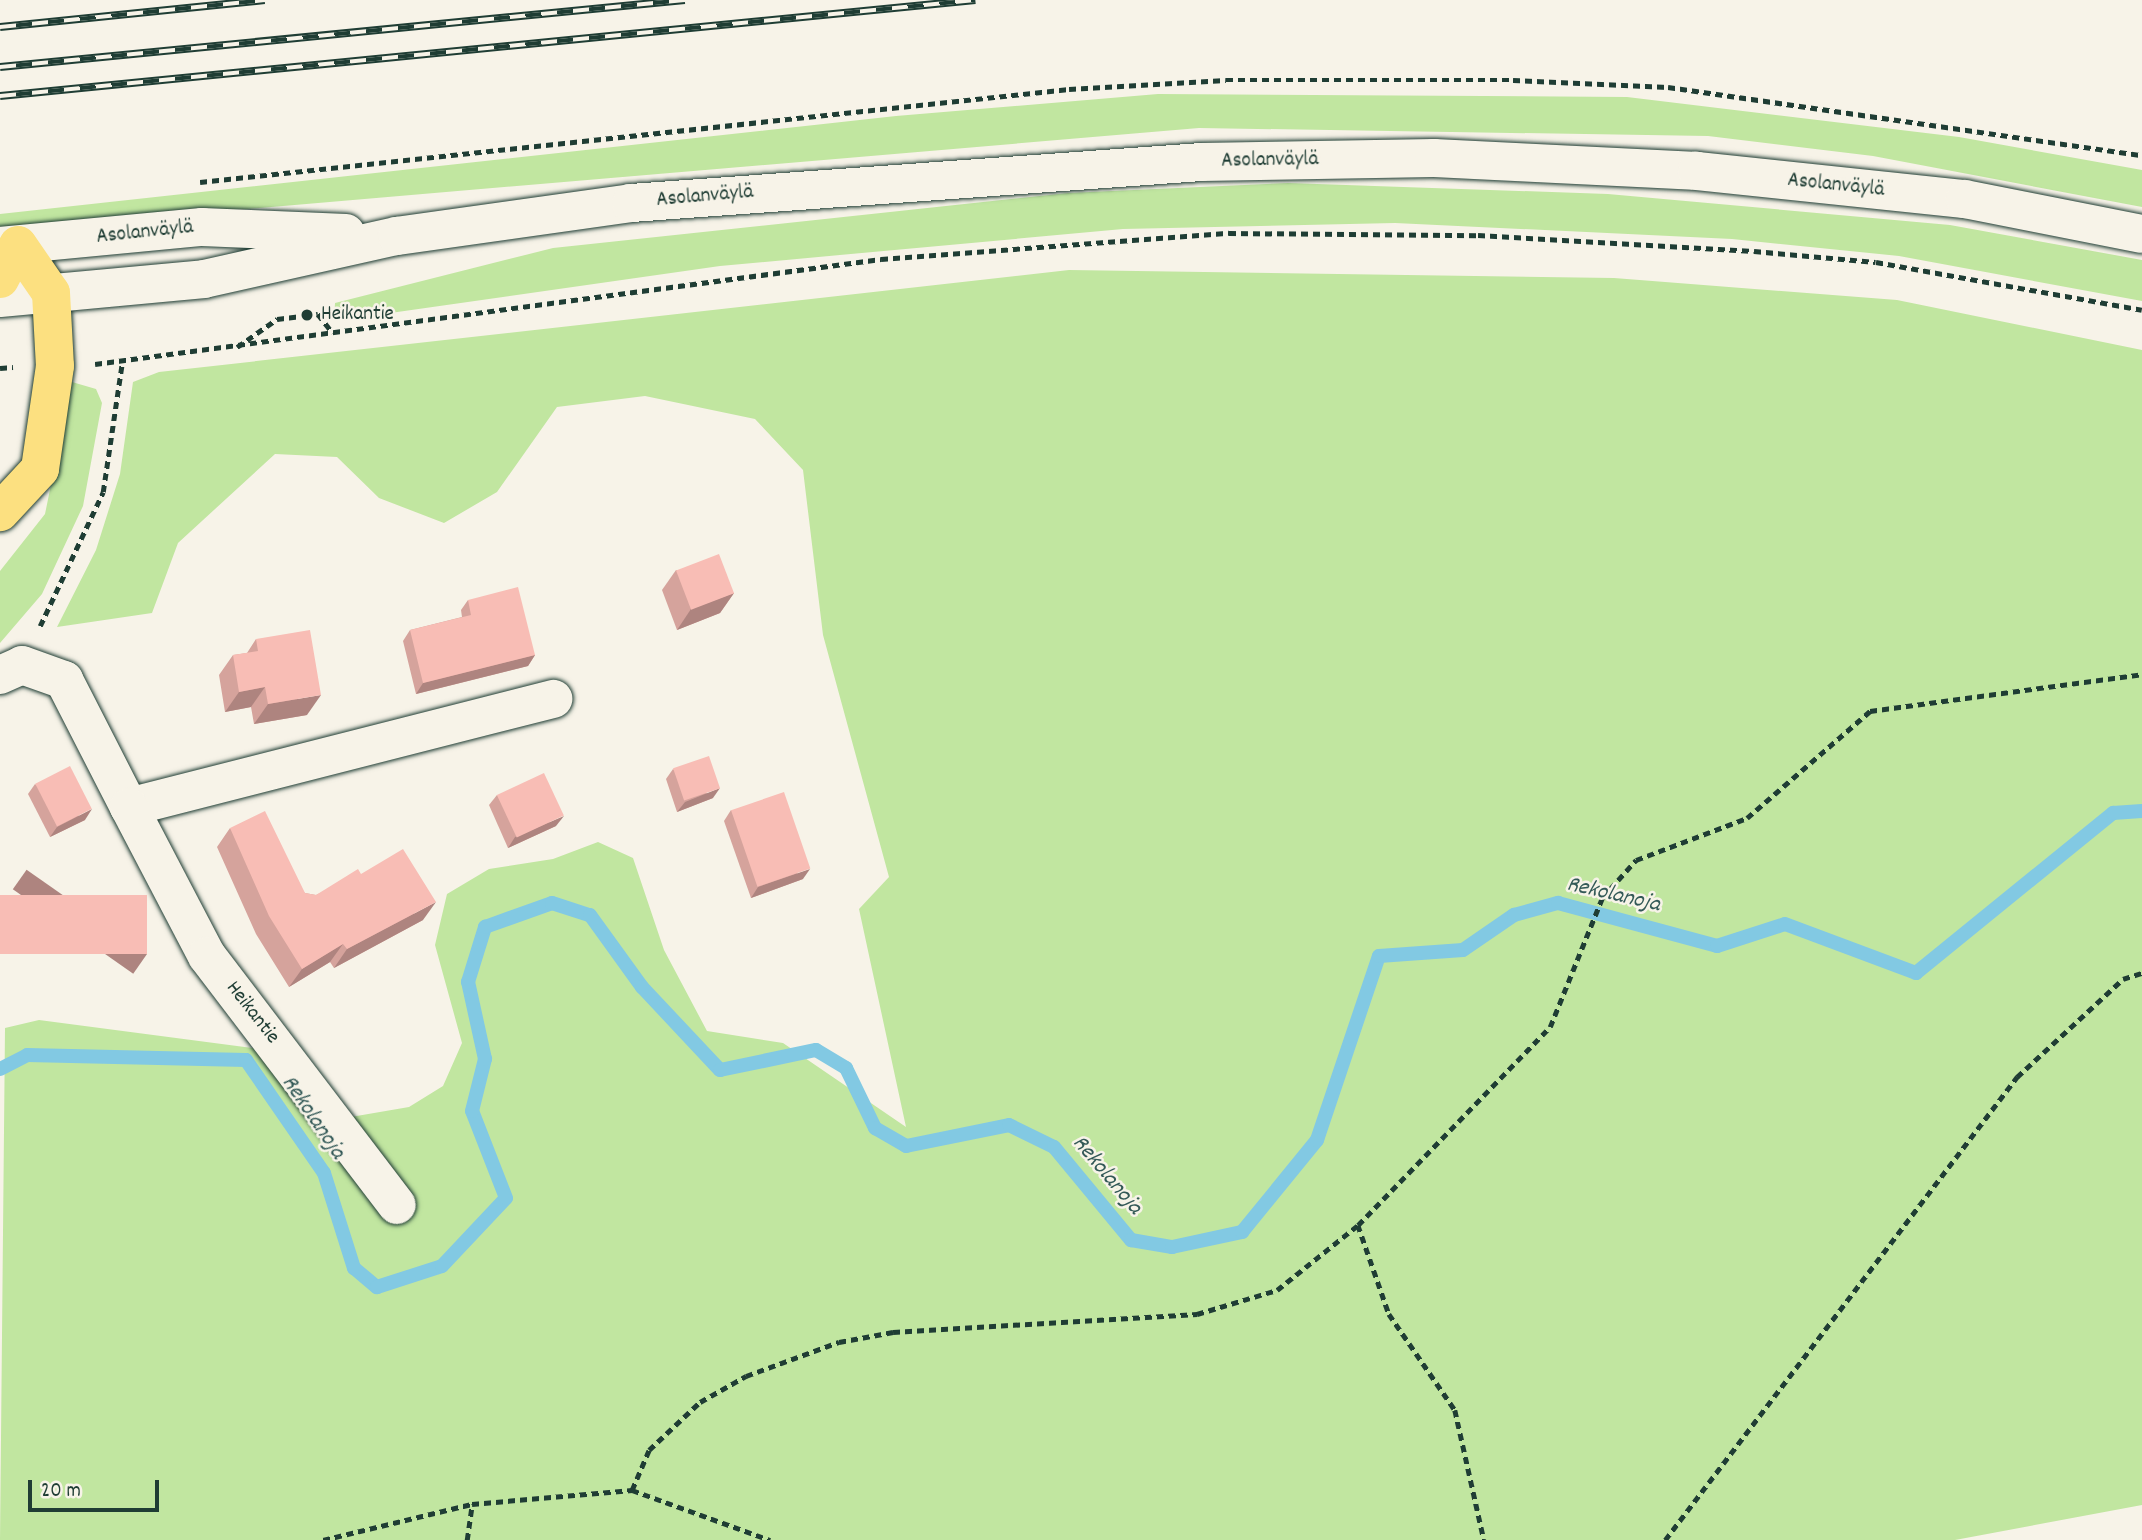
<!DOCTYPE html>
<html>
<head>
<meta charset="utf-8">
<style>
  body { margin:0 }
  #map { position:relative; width:2142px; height:1540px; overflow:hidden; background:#f7f3e8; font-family:Dekko,sans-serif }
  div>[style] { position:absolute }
  .green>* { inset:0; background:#c1e6a0 }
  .stream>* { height:14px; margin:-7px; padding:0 7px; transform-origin:7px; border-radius:7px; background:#82c9e3 }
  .path>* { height:4.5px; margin-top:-2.25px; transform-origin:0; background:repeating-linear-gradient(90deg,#1f3d34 0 7px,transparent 0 12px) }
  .roads { filter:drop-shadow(0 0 2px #1f3d34) drop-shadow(0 0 2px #1f3d34) }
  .street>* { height:38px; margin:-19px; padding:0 19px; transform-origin:19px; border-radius:19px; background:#f7f3e8 }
  .secondary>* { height:38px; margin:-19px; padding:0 19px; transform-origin:19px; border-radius:19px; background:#f7f3e8 }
  .primary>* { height:38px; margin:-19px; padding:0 19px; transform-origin:19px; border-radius:19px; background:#fce080 }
  .rail>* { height:8px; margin-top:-4px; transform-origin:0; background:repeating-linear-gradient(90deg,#f7f3e8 0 16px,#1f3d34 0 32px); box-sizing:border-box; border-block:2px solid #1f3d34 }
  .wall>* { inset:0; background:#d5a39c }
  .shaded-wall>* { inset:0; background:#ae847f; transform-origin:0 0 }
  .building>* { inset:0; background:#f8bdb5; transform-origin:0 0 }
  .dots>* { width:19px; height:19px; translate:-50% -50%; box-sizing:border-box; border:4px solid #f7f3e8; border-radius:50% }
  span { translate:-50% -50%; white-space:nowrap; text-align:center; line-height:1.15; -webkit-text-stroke:5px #f7f3e8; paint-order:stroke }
  .street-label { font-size:21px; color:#1f3d34 }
  .poi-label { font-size:21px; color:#1f3d34 }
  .left { translate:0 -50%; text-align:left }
  .water-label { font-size:23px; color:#335957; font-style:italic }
  .scale { position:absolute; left:28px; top:1480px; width:131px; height:32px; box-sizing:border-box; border:4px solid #1f3d34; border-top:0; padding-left:9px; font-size:21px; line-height:24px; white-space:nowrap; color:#1f3d34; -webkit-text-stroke:5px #f7f3e8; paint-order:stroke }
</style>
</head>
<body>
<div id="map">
  <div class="green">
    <div style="clip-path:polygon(1158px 94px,1627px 97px,1959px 137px,2142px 170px,2142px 207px,1873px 156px,1708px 136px,1199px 128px,0 230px,0 214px,896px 116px)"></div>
    <div style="clip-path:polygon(1288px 183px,1608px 194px,1950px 225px,2142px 260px,2142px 301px,1899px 256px,1732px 239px,1395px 223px,1123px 229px,720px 266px,334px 321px,335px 303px,553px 248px,1068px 193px)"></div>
    <div style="clip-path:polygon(1069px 270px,1614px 278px,1897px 300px,2142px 350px,2142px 1505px,1955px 1540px,0 1540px,5px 1028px,39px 1020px,259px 1049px,310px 1124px,409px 1107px,443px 1086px,462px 1043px,435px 945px,447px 894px,489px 869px,553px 859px,598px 842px,633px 858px,664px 950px,707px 1031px,783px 1043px,906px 1127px,859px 909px,889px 877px,823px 635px,803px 470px,755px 419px,645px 396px,557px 407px,497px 492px,444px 523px,379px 498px,337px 457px,275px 454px,178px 543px,152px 613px,57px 627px,96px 550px,120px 474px,133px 382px,159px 372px)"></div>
    <div style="clip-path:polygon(72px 382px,96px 389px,102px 403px,83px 506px,42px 594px,0 643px,0 571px,45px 514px)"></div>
  </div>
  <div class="stream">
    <div style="left:0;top:1069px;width:30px;rotate:-27deg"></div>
    <div style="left:27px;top:1055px;width:219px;rotate:1.3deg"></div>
    <div style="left:246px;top:1060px;width:137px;rotate:55.4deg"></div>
    <div style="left:324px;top:1173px;width:100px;rotate:72.5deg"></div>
    <div style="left:354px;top:1268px;width:30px;rotate:40deg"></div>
    <div style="left:377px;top:1287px;width:68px;rotate:-17.9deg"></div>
    <div style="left:442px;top:1266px;width:93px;rotate:-46.7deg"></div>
    <div style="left:506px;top:1198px;width:93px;rotate:-111.3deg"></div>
    <div style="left:472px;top:1111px;width:54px;rotate:-76deg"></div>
    <div style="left:485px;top:1059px;width:79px;rotate:-102.4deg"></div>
    <div style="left:468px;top:982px;width:58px;rotate:-72.8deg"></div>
    <div style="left:485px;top:927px;width:71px;rotate:-19.7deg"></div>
    <div style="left:552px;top:903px;width:40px;rotate:18deg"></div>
    <div style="left:590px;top:915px;width:89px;rotate:54.2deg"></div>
    <div style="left:642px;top:987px;width:114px;rotate:46.8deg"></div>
    <div style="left:720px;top:1070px;width:98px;rotate:-11.8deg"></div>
    <div style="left:816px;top:1050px;width:35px;rotate:31deg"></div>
    <div style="left:846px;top:1068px;width:67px;rotate:64.2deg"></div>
    <div style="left:875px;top:1128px;width:36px;rotate:30deg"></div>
    <div style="left:906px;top:1146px;width:105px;rotate:-11.5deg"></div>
    <div style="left:1009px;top:1125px;width:50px;rotate:26.1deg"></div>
    <div style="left:1054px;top:1147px;width:121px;rotate:50.4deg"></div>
    <div style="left:1131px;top:1240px;width:42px;rotate:9.7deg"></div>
    <div style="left:1172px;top:1247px;width:72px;rotate:-12.1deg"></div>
    <div style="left:1242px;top:1232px;width:119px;rotate:-50.8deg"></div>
    <div style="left:1317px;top:1140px;width:194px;rotate:-71.4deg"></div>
    <div style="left:1379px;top:956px;width:84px;rotate:-4.1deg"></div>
    <div style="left:1463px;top:950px;width:62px;rotate:-34.5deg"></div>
    <div style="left:1514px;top:915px;width:46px;rotate:-15.3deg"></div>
    <div style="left:1558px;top:903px;width:165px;rotate:15.1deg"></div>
    <div style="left:1717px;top:946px;width:71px;rotate:-17.9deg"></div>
    <div style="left:1785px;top:924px;width:140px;rotate:20.5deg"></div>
    <div style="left:1916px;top:973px;width:254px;rotate:-39.1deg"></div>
    <div style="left:2113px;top:813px;width:29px;rotate:-4deg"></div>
  </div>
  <div class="path">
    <div style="left:200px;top:182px;width:874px;rotate:-6.11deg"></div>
    <div style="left:1069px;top:89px;width:157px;rotate:-3.3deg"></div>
    <div style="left:1226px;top:80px;width:287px"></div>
    <div style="left:1513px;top:80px;width:155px;rotate:2.6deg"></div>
    <div style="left:1668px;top:87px;width:479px;rotate:8.2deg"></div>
    <div style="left:237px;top:347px;width:49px;rotate:-35deg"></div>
    <div style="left:277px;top:319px;width:41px;rotate:-7deg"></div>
    <div style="left:318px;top:314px;width:24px;rotate:52deg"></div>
    <div style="left:95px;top:364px;width:793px;rotate:-7.61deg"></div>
    <div style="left:881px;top:259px;width:349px;rotate:-4.3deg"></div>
    <div style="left:1229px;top:233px;width:249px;rotate:0.5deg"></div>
    <div style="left:1478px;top:235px;width:276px;rotate:3.3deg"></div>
    <div style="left:1754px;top:251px;width:122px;rotate:5.2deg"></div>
    <div style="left:1876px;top:262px;width:270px;rotate:10.2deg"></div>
    <div style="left:0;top:368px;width:13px;rotate:-4deg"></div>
    <div style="left:40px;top:626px;width:148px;rotate:-64.8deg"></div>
    <div style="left:103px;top:492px;width:130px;rotate:-81.6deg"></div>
    <div style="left:1358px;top:1225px;width:94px;rotate:70.8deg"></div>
    <div style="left:1389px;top:1314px;width:116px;rotate:55.5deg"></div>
    <div style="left:1455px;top:1410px;width:133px;rotate:77.4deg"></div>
    <div style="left:632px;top:1490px;width:43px;rotate:-67deg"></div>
    <div style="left:649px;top:1450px;width:70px;rotate:-43.3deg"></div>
    <div style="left:700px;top:1402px;width:53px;rotate:-29.5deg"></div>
    <div style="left:746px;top:1376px;width:99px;rotate:-20.1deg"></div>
    <div style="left:839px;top:1342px;width:55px;rotate:-10.5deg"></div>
    <div style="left:893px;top:1332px;width:305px;rotate:-3.4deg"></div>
    <div style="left:1197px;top:1314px;width:84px;rotate:-16.7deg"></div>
    <div style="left:1277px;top:1290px;width:104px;rotate:-38.7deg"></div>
    <div style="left:1358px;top:1225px;width:276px;rotate:-45.9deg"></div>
    <div style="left:1550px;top:1027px;width:139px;rotate:-68deg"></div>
    <div style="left:1602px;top:898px;width:51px;rotate:-48.2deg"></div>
    <div style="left:1636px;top:860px;width:119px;rotate:-20.7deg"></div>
    <div style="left:1747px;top:818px;width:163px;rotate:-41deg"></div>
    <div style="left:1870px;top:711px;width:275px;rotate:-7.7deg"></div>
    <div style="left:323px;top:1540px;width:153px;rotate:-13.6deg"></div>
    <div style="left:472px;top:1504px;width:161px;rotate:-5deg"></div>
    <div style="left:632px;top:1490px;width:147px;rotate:19.9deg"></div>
    <div style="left:467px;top:1540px;width:36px;rotate:-82deg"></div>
    <div style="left:1665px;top:1540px;width:582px;rotate:-52.76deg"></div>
    <div style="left:2017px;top:1077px;width:144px;rotate:-42.8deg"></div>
    <div style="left:2123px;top:979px;width:20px;rotate:-18deg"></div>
  </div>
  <div class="roads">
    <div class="street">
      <div style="left:0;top:675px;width:24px;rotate:-24deg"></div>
      <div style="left:22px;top:665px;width:45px;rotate:19.7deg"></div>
      <div style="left:64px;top:680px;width:143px;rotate:62.9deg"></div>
      <div style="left:129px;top:807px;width:438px;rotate:-14.3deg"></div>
      <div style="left:129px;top:807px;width:168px;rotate:62.4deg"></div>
      <div style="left:207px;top:956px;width:313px;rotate:52.7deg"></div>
    </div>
    <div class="secondary">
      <div style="left:0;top:246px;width:203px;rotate:-5.4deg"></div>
      <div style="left:202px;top:227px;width:144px;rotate:2.4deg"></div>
      <div style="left:0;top:298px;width:205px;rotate:-5.3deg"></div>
      <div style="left:204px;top:279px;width:198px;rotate:-12.6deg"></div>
      <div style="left:397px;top:236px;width:236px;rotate:-8deg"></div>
      <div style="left:631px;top:203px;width:571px;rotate:-4.11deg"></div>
      <div style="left:1201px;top:162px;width:233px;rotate:-1deg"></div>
      <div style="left:1434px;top:158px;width:263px;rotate:2.8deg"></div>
      <div style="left:1697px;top:171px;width:269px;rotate:6deg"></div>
      <div style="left:1965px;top:199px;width:180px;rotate:11.2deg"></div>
    </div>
    <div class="primary">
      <div style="left:0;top:279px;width:38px;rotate:-62deg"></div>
      <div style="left:18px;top:245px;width:58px;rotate:55.5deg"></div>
      <div style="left:51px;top:293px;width:73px;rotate:86.9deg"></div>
      <div style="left:55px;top:366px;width:104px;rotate:98.3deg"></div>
      <div style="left:40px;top:469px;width:59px;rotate:132.9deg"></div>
    </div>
  </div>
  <div class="rail">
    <div style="left:0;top:27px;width:266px;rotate:-5.8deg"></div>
    <div style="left:0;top:67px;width:688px;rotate:-5.59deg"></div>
    <div style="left:0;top:96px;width:980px;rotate:-5.62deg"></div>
  </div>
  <div class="wall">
    <div style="clip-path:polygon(676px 570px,734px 593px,720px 613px,677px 630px,662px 590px)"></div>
    <div style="clip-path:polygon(468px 600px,535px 655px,528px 666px,416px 694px,403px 641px,410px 630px,462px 617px,461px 610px)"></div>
    <div style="clip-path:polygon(256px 639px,307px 715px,254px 724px,251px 707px,225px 712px,219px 675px,233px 655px,247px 653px)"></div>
    <div style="clip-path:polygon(673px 769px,713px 798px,677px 812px,666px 779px)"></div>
    <div style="clip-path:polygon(35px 784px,85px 820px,50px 837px,28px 794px)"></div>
    <div style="clip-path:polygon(497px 795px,556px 826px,508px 848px,489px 805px)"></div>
    <div style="clip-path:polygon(731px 810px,803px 879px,751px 898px,724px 821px)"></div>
    <div style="clip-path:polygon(230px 828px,305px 893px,316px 895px,361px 874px,423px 920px,334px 968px,330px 962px,289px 987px,256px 934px,217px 847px)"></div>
  </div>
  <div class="shaded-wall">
    <div style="clip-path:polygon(734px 593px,720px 613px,677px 630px,691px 609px)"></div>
    <div style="clip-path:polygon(535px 655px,528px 666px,416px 694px,423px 683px)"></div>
    <div style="clip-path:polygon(265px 687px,251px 707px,225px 712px,239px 692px)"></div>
    <div style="clip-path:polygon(321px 695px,307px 715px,254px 724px,268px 704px)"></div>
    <div style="clip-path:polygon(720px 788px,713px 798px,677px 812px,685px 802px)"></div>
    <div style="clip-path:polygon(92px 809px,85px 820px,50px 837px,57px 827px)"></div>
    <div style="clip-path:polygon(564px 816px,556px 826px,508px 848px,515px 837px)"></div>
    <div style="clip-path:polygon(810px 869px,803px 879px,751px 898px,758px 887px)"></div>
    <div style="clip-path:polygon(436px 902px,423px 920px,334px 968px,347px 949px)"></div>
    <div style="clip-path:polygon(343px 944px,330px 962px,289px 987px,302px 969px)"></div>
    <div style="left:147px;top:954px;width:24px;height:147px;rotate:125deg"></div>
  </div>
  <div class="building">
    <div style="left:719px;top:554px;width:42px;height:46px;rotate:69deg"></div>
    <div style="clip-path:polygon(518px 587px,535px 655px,423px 683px,410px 630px,471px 615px,468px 600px)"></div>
    <div style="clip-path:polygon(310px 630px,321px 695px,268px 704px,265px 687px,239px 692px,233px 655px,258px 651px,256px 639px)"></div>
    <div style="left:709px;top:756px;width:34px;height:38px;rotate:71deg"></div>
    <div style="left:70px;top:766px;width:48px;height:39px;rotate:63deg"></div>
    <div style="left:544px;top:773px;width:47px;height:52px;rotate:65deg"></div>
    <div style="left:784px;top:792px;width:81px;height:56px;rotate:71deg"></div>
    <div style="clip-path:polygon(265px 811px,305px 893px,316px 895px,358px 869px,361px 874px,403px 849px,436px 902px,347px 949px,343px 944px,302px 969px,269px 916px,230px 828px)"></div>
    <div style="left:147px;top:895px;width:59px;height:147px;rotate:90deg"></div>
  </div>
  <div class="dots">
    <div style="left:307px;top:315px;background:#1f3d34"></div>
  </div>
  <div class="street-label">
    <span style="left:1270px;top:161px;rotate:-1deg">Asolanväylä</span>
    <span style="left:1836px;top:186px;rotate:6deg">Asolanväylä</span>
    <span style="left:705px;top:197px;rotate:-5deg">Asolanväylä</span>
    <span style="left:145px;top:233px;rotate:-6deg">Asolanväylä</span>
    <span style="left:252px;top:1013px;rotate:52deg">Heikantie</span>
  </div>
  <div class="poi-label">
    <span class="left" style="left:321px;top:315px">Heikantie</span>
  </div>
  <div class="water-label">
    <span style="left:1613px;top:896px;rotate:13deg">Rekolanoja</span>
    <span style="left:312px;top:1118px;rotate:56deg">Rekolanoja</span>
    <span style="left:1106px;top:1176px;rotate:50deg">Rekolanoja</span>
  </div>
  <div class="scale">20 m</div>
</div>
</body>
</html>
